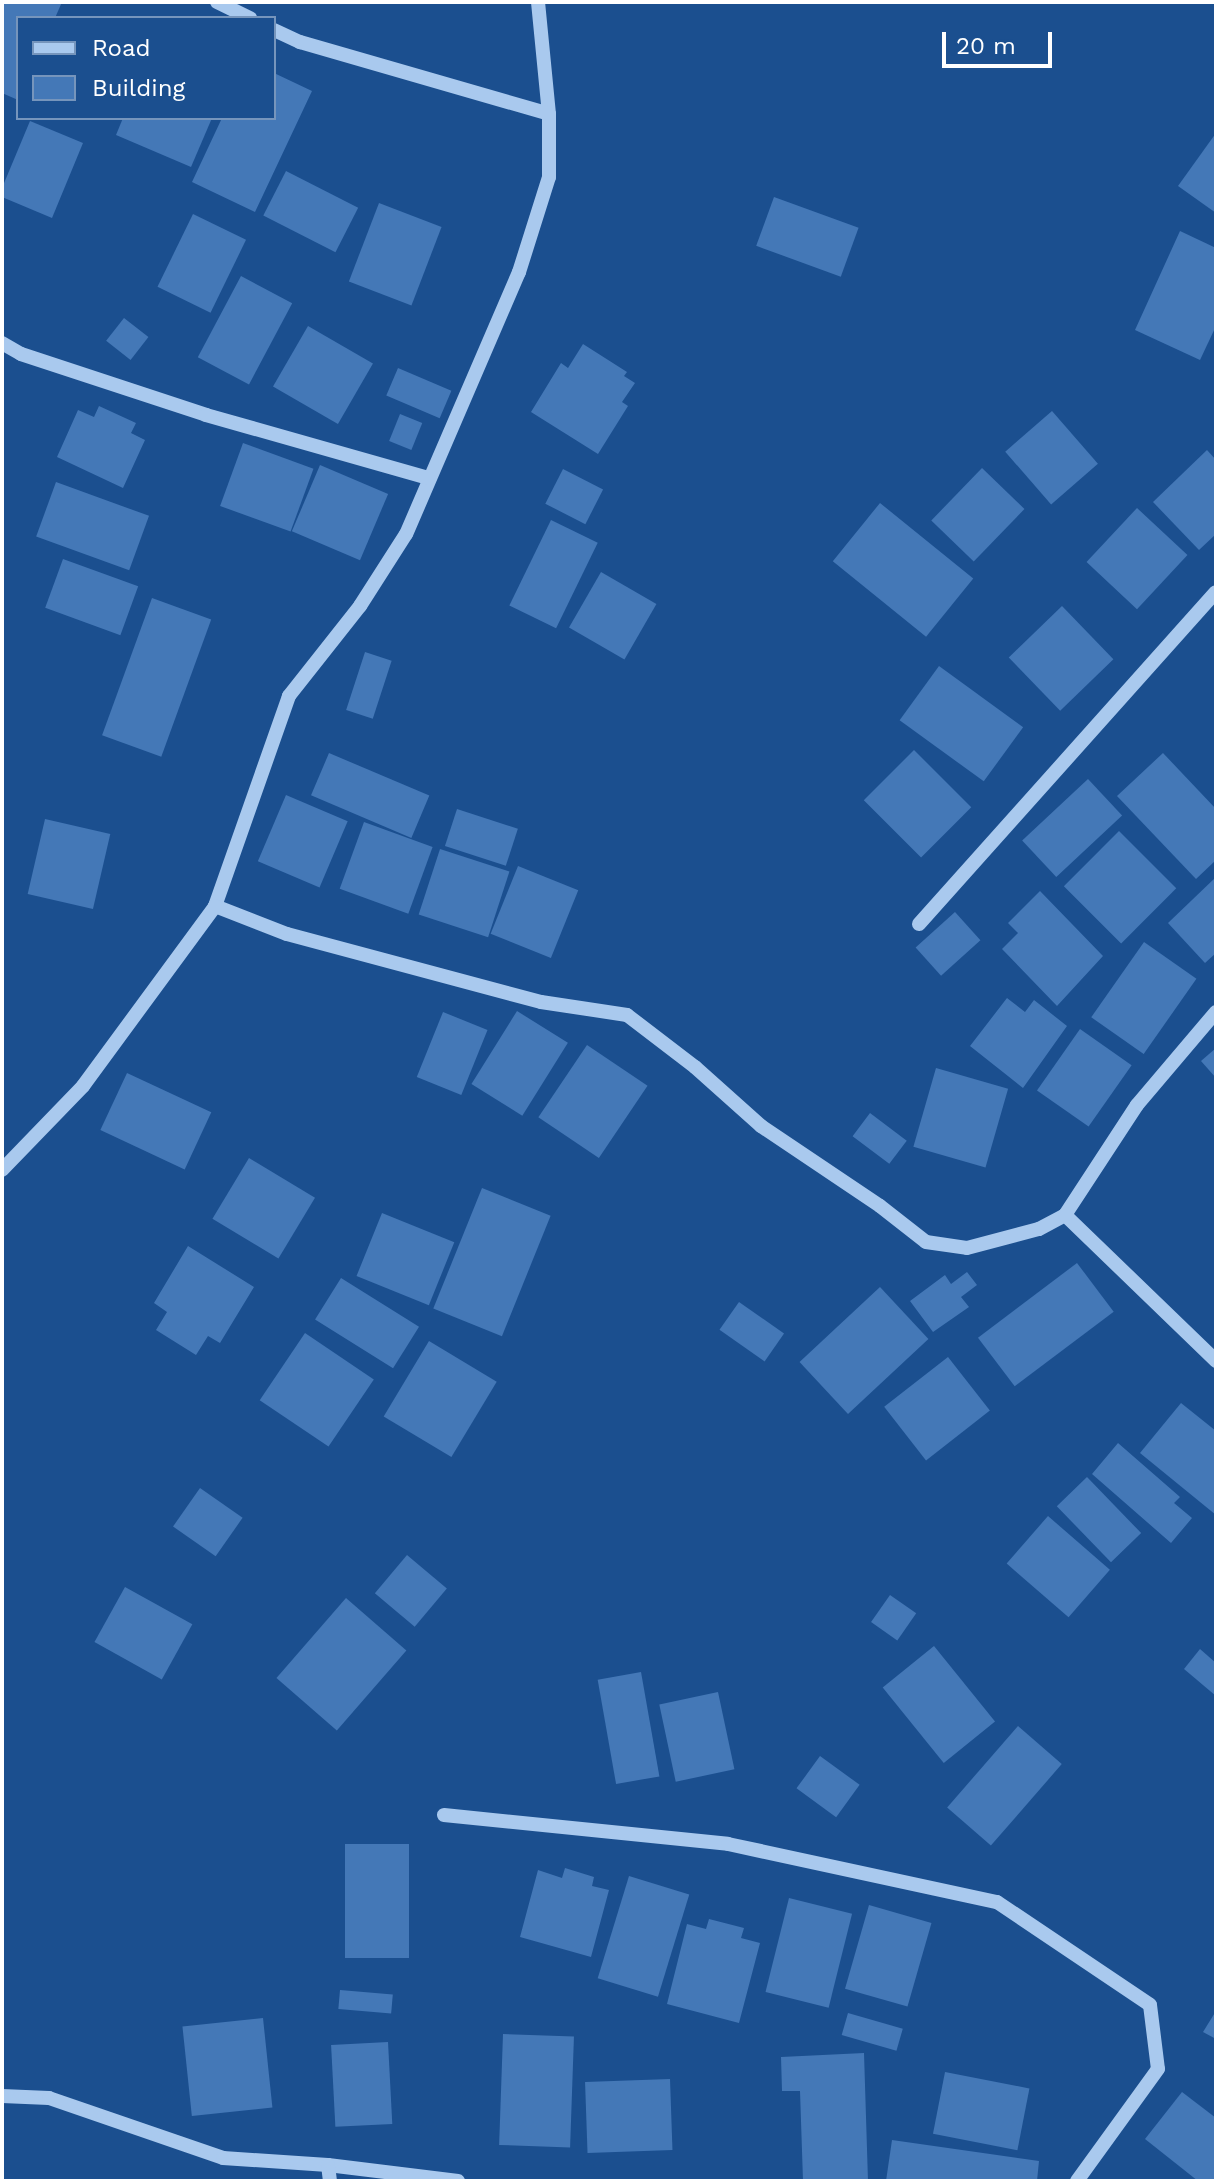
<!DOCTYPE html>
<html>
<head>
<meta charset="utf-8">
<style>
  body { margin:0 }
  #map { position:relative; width:1218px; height:2183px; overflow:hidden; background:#1b4f8f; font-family:"Work Sans",sans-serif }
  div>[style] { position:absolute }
  .building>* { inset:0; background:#4478b7; transform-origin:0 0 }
  .minor>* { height:14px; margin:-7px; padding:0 7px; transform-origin:7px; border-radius:7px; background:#a9c9ee }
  span { translate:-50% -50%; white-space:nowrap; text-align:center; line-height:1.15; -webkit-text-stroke:7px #1b4f8f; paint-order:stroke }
  .frame { position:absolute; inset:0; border:4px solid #fff; pointer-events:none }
  .legend { position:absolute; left:16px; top:16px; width:260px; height:104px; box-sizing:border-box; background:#1b4f8f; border:2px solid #7695bc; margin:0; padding:10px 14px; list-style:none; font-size:24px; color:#fff }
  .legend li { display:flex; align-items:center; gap:16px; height:40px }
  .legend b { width:40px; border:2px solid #7695bc }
  .scale { position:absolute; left:942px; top:32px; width:110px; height:36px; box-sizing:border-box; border:4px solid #fff; border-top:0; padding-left:10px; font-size:24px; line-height:28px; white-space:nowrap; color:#fff; -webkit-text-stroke:6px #1b4f8f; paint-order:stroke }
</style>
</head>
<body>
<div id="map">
  <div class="building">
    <div style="clip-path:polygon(2px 2px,62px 2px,55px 18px,18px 18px,18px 100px,2px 93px)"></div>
    <div style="clip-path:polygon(274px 73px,312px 91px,255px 212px,192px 182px,222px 118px,274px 118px)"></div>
    <div style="clip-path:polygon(123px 118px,212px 118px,191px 167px,116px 135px)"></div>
    <div style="clip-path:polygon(30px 121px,83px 143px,52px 218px,2px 197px,2px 188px)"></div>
    <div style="clip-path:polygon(1216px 133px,1216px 213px,1178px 186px)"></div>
    <div style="left:286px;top:171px;width:81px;height:50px;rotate:27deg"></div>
    <div style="left:774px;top:197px;width:90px;height:52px;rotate:20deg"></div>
    <div style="left:379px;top:203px;width:67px;height:84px;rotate:21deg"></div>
    <div style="left:193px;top:214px;width:59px;height:81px;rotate:26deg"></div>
    <div style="clip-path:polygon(1180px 231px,1216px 248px,1216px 326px,1200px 360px,1135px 330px)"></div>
    <div style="left:241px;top:276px;width:58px;height:92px;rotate:28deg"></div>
    <div style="left:124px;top:318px;width:31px;height:29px;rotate:38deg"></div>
    <div style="left:308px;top:326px;width:75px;height:70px;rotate:30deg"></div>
    <div style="clip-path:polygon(583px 344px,627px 372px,624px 376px,635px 383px,622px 402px,628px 406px,598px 454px,531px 412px,561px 363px,568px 368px)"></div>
    <div style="left:398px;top:368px;width:58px;height:30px;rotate:23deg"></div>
    <div style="clip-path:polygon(99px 406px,136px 423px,131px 433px,145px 440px,123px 488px,57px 457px,78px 410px,94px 417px)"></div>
    <div style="left:1052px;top:411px;width:70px;height:62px;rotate:49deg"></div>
    <div style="left:400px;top:414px;width:24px;height:29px;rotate:22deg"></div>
    <div style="left:243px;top:443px;width:75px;height:67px;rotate:20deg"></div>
    <div style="clip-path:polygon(1207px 450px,1216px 460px,1216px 534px,1199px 550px,1153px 502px)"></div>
    <div style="left:320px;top:465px;width:74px;height:72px;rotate:23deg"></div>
    <div style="left:982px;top:468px;width:59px;height:73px;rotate:44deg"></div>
    <div style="left:563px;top:469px;width:45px;height:39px;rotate:27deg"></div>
    <div style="left:56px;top:482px;width:99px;height:58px;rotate:20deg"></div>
    <div style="left:880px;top:503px;width:120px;height:75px;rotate:39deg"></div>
    <div style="left:1137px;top:508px;width:69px;height:74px;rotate:43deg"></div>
    <div style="left:551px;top:520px;width:52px;height:95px;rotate:26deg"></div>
    <div style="left:63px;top:559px;width:80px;height:52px;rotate:20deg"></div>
    <div style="left:601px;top:572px;width:64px;height:64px;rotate:30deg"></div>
    <div style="left:152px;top:598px;width:63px;height:146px;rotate:20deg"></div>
    <div style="left:1062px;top:606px;width:74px;height:74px;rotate:46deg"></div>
    <div style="left:365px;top:652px;width:28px;height:61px;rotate:18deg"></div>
    <div style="left:939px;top:666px;width:104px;height:67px;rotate:36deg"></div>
    <div style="left:914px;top:750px;width:81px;height:71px;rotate:45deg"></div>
    <div style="left:329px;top:753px;width:109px;height:46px;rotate:23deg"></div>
    <div style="clip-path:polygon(1163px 753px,1216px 809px,1216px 860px,1196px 879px,1117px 796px)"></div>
    <div style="left:1088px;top:779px;width:50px;height:90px;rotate:47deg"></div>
    <div style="left:286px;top:795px;width:67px;height:72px;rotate:23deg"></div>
    <div style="left:457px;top:809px;width:64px;height:39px;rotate:18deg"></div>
    <div style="left:45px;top:819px;width:67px;height:77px;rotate:13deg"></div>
    <div style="left:364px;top:822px;width:73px;height:71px;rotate:20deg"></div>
    <div style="left:1119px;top:831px;width:81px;height:78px;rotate:45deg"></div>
    <div style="left:440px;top:849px;width:73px;height:69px;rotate:18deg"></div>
    <div style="left:518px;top:866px;width:65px;height:73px;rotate:22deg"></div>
    <div style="clip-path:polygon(1216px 877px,1216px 953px,1205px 963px,1168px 923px)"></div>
    <div style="clip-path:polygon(1040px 891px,1103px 956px,1057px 1006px,1002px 949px,1018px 933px,1008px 923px)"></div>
    <div style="left:955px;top:912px;width:38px;height:53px;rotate:48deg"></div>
    <div style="left:1144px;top:942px;width:64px;height:92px;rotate:35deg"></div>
    <div style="clip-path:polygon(1007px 998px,1025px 1012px,1034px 1000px,1067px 1026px,1023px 1088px,970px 1046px)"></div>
    <div style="left:517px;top:1011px;width:60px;height:86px;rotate:32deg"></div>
    <div style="left:443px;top:1012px;width:48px;height:70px;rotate:22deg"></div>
    <div style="left:1080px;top:1029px;width:63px;height:75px;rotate:35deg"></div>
    <div style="left:587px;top:1045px;width:73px;height:87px;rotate:34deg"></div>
    <div style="clip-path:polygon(1216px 1048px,1216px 1078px,1201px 1061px)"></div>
    <div style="left:936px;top:1068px;width:75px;height:82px;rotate:16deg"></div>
    <div style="left:127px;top:1073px;width:93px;height:63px;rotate:25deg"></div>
    <div style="left:870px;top:1113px;width:46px;height:29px;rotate:37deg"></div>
    <div style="left:249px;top:1158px;width:77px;height:71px;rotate:31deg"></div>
    <div style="left:482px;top:1188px;width:74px;height:130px;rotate:22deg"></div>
    <div style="left:382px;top:1213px;width:78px;height:68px;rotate:22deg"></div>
    <div style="clip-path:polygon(188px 1246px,254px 1287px,220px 1343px,208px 1336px,196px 1355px,156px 1330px,167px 1312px,154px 1303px)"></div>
    <div style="left:1077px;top:1263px;width:61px;height:124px;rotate:53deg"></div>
    <div style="clip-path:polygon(967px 1272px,977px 1285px,961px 1297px,969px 1307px,933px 1332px,910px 1301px,945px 1275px,951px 1284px)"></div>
    <div style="left:341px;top:1278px;width:92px;height:49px;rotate:32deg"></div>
    <div style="left:880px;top:1287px;width:71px;height:110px;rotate:47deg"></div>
    <div style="left:739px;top:1302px;width:55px;height:34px;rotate:35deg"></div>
    <div style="left:305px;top:1333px;width:83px;height:81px;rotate:34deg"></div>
    <div style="left:429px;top:1341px;width:79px;height:88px;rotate:31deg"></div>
    <div style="left:948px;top:1357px;width:68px;height:81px;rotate:52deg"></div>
    <div style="clip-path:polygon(1181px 1403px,1216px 1431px,1216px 1515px,1140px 1453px)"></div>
    <div style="clip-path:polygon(1118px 1443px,1180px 1497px,1174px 1503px,1192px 1518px,1171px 1543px,1092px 1474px)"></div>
    <div style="left:1087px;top:1477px;width:78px;height:42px;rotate:46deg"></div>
    <div style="left:200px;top:1488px;width:52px;height:47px;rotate:35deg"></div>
    <div style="left:1048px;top:1516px;width:82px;height:63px;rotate:41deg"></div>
    <div style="left:407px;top:1555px;width:52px;height:50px;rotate:40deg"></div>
    <div style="left:125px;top:1587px;width:77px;height:63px;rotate:29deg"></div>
    <div style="left:890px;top:1595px;width:32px;height:33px;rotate:35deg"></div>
    <div style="left:346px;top:1598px;width:80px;height:106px;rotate:41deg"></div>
    <div style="left:934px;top:1646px;width:97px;height:66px;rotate:51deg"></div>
    <div style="clip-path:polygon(1200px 1649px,1216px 1663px,1216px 1696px,1184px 1669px)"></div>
    <div style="left:641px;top:1672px;width:106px;height:44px;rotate:80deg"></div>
    <div style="left:718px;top:1692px;width:79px;height:60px;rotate:78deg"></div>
    <div style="left:1018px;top:1726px;width:58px;height:108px;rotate:41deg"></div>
    <div style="left:820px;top:1756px;width:49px;height:40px;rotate:36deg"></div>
    <div style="left:345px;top:1844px;width:64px;height:114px"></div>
    <div style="clip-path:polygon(565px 1868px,594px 1877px,592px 1886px,609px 1890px,591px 1957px,520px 1937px,538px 1870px,562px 1878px)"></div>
    <div style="left:629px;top:1876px;width:63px;height:107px;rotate:17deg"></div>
    <div style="left:789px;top:1898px;width:65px;height:97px;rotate:14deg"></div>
    <div style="left:869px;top:1905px;width:65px;height:87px;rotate:16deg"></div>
    <div style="clip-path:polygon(709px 1919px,744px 1928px,741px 1938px,760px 1943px,739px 2023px,667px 2004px,687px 1924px,706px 1929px)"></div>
    <div style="left:340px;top:1990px;width:53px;height:19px;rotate:5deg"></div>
    <div style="clip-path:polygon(1216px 2011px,1216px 2039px,1203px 2032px)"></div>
    <div style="left:848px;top:2013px;width:57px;height:23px;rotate:16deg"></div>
    <div style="left:263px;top:2018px;width:90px;height:81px;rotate:84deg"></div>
    <div style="left:503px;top:2034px;width:71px;height:111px;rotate:2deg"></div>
    <div style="left:388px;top:2042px;width:82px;height:57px;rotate:87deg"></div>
    <div style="clip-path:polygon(864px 2053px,868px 2181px,803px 2181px,800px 2091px,782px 2091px,781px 2057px)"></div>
    <div style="left:945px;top:2072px;width:86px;height:63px;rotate:11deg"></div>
    <div style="left:670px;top:2079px;width:71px;height:85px;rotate:88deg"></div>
    <div style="clip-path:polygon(1182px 2092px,1216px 2118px,1216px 2181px,1198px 2181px,1145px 2139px)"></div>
    <div style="clip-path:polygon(892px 2140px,1039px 2161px,1037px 2181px,886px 2181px)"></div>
  </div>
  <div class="minor">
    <div style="left:217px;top:2px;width:37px;rotate:26deg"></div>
    <div style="left:538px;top:2px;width:113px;rotate:84.4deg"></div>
    <div style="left:549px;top:114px;width:63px;rotate:90deg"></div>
    <div style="left:549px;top:177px;width:100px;rotate:107.5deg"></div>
    <div style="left:519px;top:272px;width:285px;rotate:113.3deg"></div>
    <div style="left:406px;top:534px;width:85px;rotate:122.6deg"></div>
    <div style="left:360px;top:606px;width:115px;rotate:128.3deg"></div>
    <div style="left:289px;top:696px;width:223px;rotate:109.4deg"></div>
    <div style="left:215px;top:906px;width:77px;rotate:21.3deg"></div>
    <div style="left:287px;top:934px;width:263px;rotate:15deg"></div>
    <div style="left:541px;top:1002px;width:87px;rotate:8.6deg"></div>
    <div style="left:627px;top:1015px;width:86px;rotate:37.4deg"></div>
    <div style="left:695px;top:1067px;width:89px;rotate:41.8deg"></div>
    <div style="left:761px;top:1126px;width:143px;rotate:33.9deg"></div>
    <div style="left:880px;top:1206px;width:58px;rotate:38deg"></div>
    <div style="left:926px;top:1242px;width:41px;rotate:8.3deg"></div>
    <div style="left:967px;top:1248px;width:74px;rotate:-14.8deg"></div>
    <div style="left:1039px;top:1229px;width:30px;rotate:-28deg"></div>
    <div style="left:1065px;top:1215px;width:210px;rotate:44deg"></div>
    <div style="left:274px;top:30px;width:29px;rotate:25deg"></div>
    <div style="left:300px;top:42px;width:259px;rotate:16.1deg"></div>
    <div style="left:2px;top:343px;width:22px;rotate:30deg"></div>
    <div style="left:21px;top:354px;width:195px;rotate:18.2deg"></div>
    <div style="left:206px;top:415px;width:231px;rotate:15.8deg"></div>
    <div style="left:919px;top:924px;width:445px;rotate:-48.2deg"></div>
    <div style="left:2px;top:1170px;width:117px;rotate:-46deg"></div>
    <div style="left:83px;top:1086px;width:223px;rotate:-53.7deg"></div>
    <div style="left:1065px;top:1215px;width:131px;rotate:-56.8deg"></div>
    <div style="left:1137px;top:1105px;width:122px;rotate:-49.7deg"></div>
    <div style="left:444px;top:1815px;width:285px;rotate:5.8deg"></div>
    <div style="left:728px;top:1844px;width:275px;rotate:12.2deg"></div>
    <div style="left:997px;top:1902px;width:184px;rotate:33.9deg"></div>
    <div style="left:1150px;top:2005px;width:64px;rotate:82.9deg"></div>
    <div style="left:1158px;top:2069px;width:138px;rotate:125.9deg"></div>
    <div style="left:2px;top:2096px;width:47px;rotate:2.4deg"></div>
    <div style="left:49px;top:2098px;width:184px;rotate:19deg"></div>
    <div style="left:223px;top:2158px;width:105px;rotate:3.8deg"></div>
    <div style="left:328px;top:2165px;width:131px;rotate:7deg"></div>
    <div style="left:328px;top:2165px;width:16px;rotate:83deg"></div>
  </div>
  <div class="frame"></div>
  <ul class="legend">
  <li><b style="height:10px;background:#a9c9ee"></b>Road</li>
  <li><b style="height:22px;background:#4478b7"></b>Building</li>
  </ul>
  <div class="scale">20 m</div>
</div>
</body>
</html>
